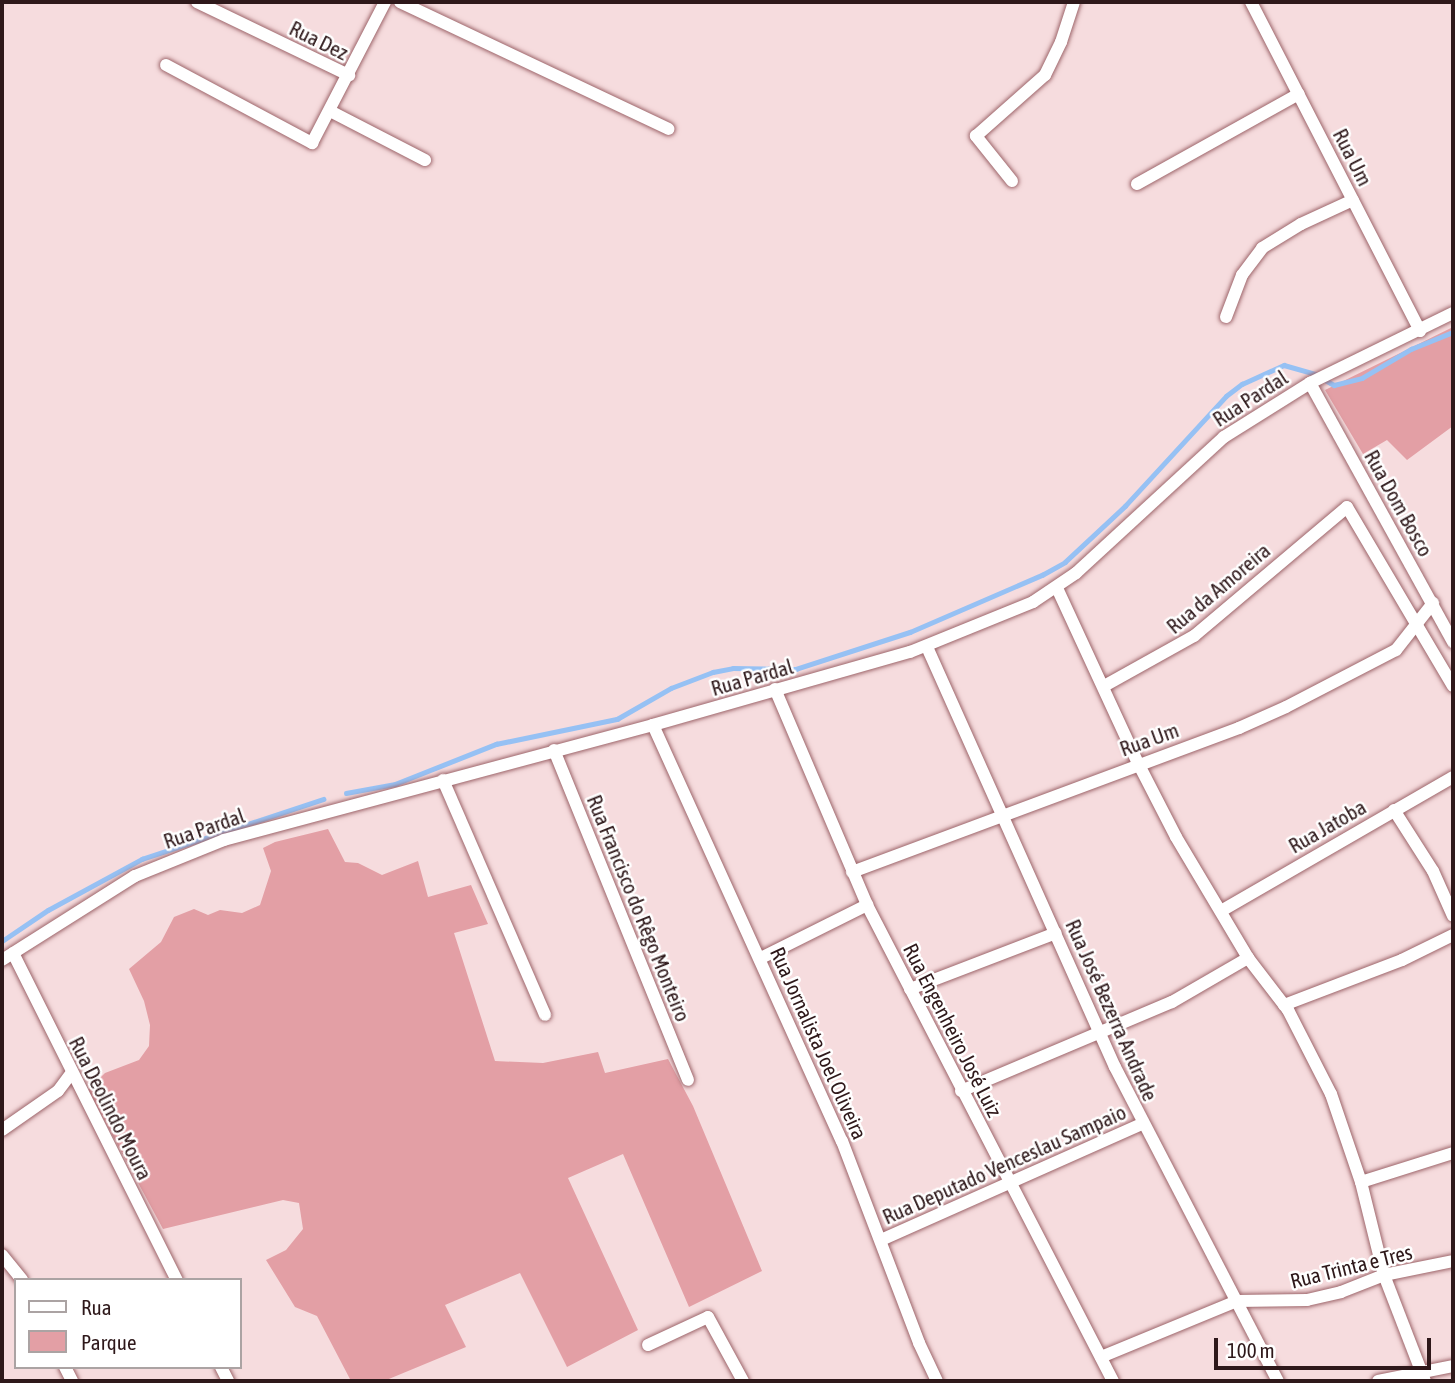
<!DOCTYPE html>
<html>
<head>
<meta charset="utf-8">
<style>
  body { margin:0 }
  #map { position:relative; width:1455px; height:1383px; overflow:hidden; background:#f6dcde; font-family:"Asap Condensed",sans-serif }
  div>[style] { position:absolute }
  .green>* { inset:0; background:#e39fa5 }
  .stream>* { height:4.5px; margin:-2.25px; padding:0 2.25px; transform-origin:2.25px; border-radius:2.25px; background:#96c1f4 }
  .roads { filter:drop-shadow(0 0 2px #9d656a) drop-shadow(0 0 2px #9d656a) }
  .minor>* { height:12px; margin:-6px; padding:0 6px; transform-origin:6px; border-radius:6px; background:#fff }
  span { translate:-50% -50%; white-space:nowrap; text-align:center; line-height:1.15; -webkit-text-stroke:5px #fff; paint-order:stroke }
  .street-label { font-size:21px; color:#2e181a }
  .frame { position:absolute; inset:0; border:4px solid #2e181a; pointer-events:none }
  .legend { position:absolute; left:14px; top:1278px; width:228px; height:91px; box-sizing:border-box; background:#fff; border:2px solid #aba3a3; margin:0; padding:9px 12px; list-style:none; font-size:21px; color:#2e181a }
  .legend li { display:flex; align-items:center; gap:14px; height:35px }
  .legend b { width:35px; border:2px solid #aba3a3 }
  .scale { position:absolute; left:1214px; top:1338px; width:217px; height:32px; box-sizing:border-box; border:4px solid #2e181a; border-top:0; padding-left:9px; font-size:21px; line-height:24px; white-space:nowrap; color:#2e181a; -webkit-text-stroke:5px #fff; paint-order:stroke }
</style>
</head>
<body>
<div id="map">
  <div class="green">
    <div style="clip-path:polygon(1453px 327px,1453px 426px,1407px 460px,1387px 440px,1363px 454px,1325px 390px)"></div>
    <div style="clip-path:polygon(328px 829px,345px 862px,358px 863px,382px 875px,418px 861px,428px 897px,471px 885px,488px 924px,454px 933px,495px 1061px,543px 1063px,598px 1052px,605px 1073px,668px 1059px,693px 1106px,762px 1271px,689px 1307px,623px 1154px,568px 1178px,638px 1330px,567px 1367px,520px 1273px,445px 1305px,466px 1347px,384px 1381px,351px 1381px,317px 1316px,295px 1307px,266px 1260px,286px 1250px,303px 1229px,299px 1203px,283px 1200px,163px 1229px,88px 1090px,105px 1073px,139px 1060px,149px 1046px,150px 1025px,144px 1001px,129px 969px,161px 942px,174px 917px,194px 909px,208px 915px,220px 910px,242px 913px,260px 905px,271px 871px,263px 848px,275px 842px)"></div>
  </div>
  <div class="stream">
    <div style="left:346px;top:793px;width:50px;rotate:-10.4deg"></div>
    <div style="left:395px;top:784px;width:109px;rotate:-21.6deg"></div>
    <div style="left:496px;top:744px;width:124px;rotate:-11.7deg"></div>
    <div style="left:617px;top:719px;width:62px;rotate:-29.9deg"></div>
    <div style="left:671px;top:688px;width:45px;rotate:-20.9deg"></div>
    <div style="left:713px;top:672px;width:20px;rotate:-11deg"></div>
    <div style="left:733px;top:668px;width:63px;rotate:0.9deg"></div>
    <div style="left:796px;top:669px;width:120px;rotate:-18deg"></div>
    <div style="left:910px;top:632px;width:144px;rotate:-23.4deg"></div>
    <div style="left:1042px;top:575px;width:26px;rotate:-29deg"></div>
    <div style="left:1065px;top:562px;width:82px;rotate:-43deg"></div>
    <div style="left:1125px;top:506px;width:149px;rotate:-47.4deg"></div>
    <div style="left:1226px;top:396px;width:20px;rotate:-37deg"></div>
    <div style="left:1242px;top:384px;width:46px;rotate:-24.3deg"></div>
    <div style="left:1284px;top:365px;width:32px;rotate:16deg"></div>
    <div style="left:1315px;top:374px;width:22px;rotate:30deg"></div>
    <div style="left:1334px;top:385px;width:29px;rotate:-14deg"></div>
    <div style="left:1362px;top:378px;width:57px;rotate:-30.6deg"></div>
    <div style="left:1411px;top:349px;width:45px;rotate:-22deg"></div>
    <div style="left:2px;top:941px;width:55px;rotate:-34deg"></div>
    <div style="left:48px;top:910px;width:107px;rotate:-28.5deg"></div>
    <div style="left:142px;top:859px;width:191px;rotate:-18.3deg"></div>
  </div>
  <div class="roads">
    <div class="minor">
      <div style="left:197px;top:2px;width:169px;rotate:25.7deg"></div>
      <div style="left:400px;top:2px;width:297px;rotate:25.3deg"></div>
      <div style="left:1251px;top:2px;width:370px;rotate:62.8deg"></div>
      <div style="left:166px;top:65px;width:166px;rotate:28.1deg"></div>
      <div style="left:312px;top:143px;width:159px;rotate:-62.6deg"></div>
      <div style="left:330px;top:111px;width:107px;rotate:27.3deg"></div>
      <div style="left:1012px;top:181px;width:58px;rotate:-128.7deg"></div>
      <div style="left:976px;top:136px;width:92px;rotate:-41.5deg"></div>
      <div style="left:1045px;top:75px;width:37px;rotate:-64deg"></div>
      <div style="left:1061px;top:42px;width:42px;rotate:-72deg"></div>
      <div style="left:1137px;top:184px;width:185px;rotate:-29.1deg"></div>
      <div style="left:1226px;top:317px;width:45px;rotate:-69.1deg"></div>
      <div style="left:1242px;top:275px;width:34px;rotate:-53deg"></div>
      <div style="left:1262px;top:248px;width:46px;rotate:-31.6deg"></div>
      <div style="left:1301px;top:224px;width:57px;rotate:-24.8deg"></div>
      <div style="left:1310px;top:383px;width:296px;rotate:61.1deg"></div>
      <div style="left:1057px;top:588px;width:193px;rotate:65.2deg"></div>
      <div style="left:1138px;top:763px;width:83px;rotate:62.8deg"></div>
      <div style="left:1176px;top:837px;width:141px;rotate:59.2deg"></div>
      <div style="left:1248px;top:958px;width:66px;rotate:52.4deg"></div>
      <div style="left:1288px;top:1010px;width:94px;rotate:62.9deg"></div>
      <div style="left:1331px;top:1094px;width:93px;rotate:71.2deg"></div>
      <div style="left:1361px;top:1182px;width:96px;rotate:76.1deg"></div>
      <div style="left:1384px;top:1275px;width:114px;rotate:68.9deg"></div>
      <div style="left:927px;top:647px;width:460px;rotate:65.9deg"></div>
      <div style="left:1115px;top:1067px;width:354px;rotate:62.6deg"></div>
      <div style="left:1104px;top:686px;width:103px;rotate:-29.1deg"></div>
      <div style="left:1194px;top:636px;width:200px;rotate:-40.1deg"></div>
      <div style="left:1347px;top:507px;width:208px;rotate:59.4deg"></div>
      <div style="left:775px;top:689px;width:235px;rotate:66.9deg"></div>
      <div style="left:867px;top:905px;width:536px;rotate:62.67deg"></div>
      <div style="left:653px;top:725px;width:457px;rotate:65.6deg"></div>
      <div style="left:842px;top:1141px;width:216px;rotate:69.1deg"></div>
      <div style="left:919px;top:1343px;width:42px;rotate:64.7deg"></div>
      <div style="left:554px;top:750px;width:356px;rotate:67.9deg"></div>
      <div style="left:443px;top:780px;width:256px;rotate:66.5deg"></div>
      <div style="left:1394px;top:810px;width:72px;rotate:57.4deg"></div>
      <div style="left:1433px;top:871px;width:49px;rotate:66deg"></div>
      <div style="left:852px;top:872px;width:413px;rotate:-20.4deg"></div>
      <div style="left:1239px;top:728px;width:51px;rotate:-24.1deg"></div>
      <div style="left:1286px;top:707px;width:124px;rotate:-27.4deg"></div>
      <div style="left:1396px;top:650px;width:60px;rotate:-51.8deg"></div>
      <div style="left:1221px;top:911px;width:268px;rotate:-30deg"></div>
      <div style="left:13px;top:953px;width:366px;rotate:63.4deg"></div>
      <div style="left:761px;top:958px;width:119px;rotate:-26.6deg"></div>
      <div style="left:2px;top:960px;width:157px;rotate:-32.3deg"></div>
      <div style="left:135px;top:876px;width:96px;rotate:-22deg"></div>
      <div style="left:224px;top:840px;width:444px;rotate:-15deg"></div>
      <div style="left:653px;top:725px;width:267px;rotate:-15.9deg"></div>
      <div style="left:910px;top:652px;width:133px;rotate:-22.1deg"></div>
      <div style="left:1033px;top:602px;width:52px;rotate:-34deg"></div>
      <div style="left:1076px;top:573px;width:201px;rotate:-42.6deg"></div>
      <div style="left:1224px;top:437px;width:102px;rotate:-32.1deg"></div>
      <div style="left:1310px;top:383px;width:159px;rotate:-26.1deg"></div>
      <div style="left:910px;top:989px;width:156px;rotate:-21deg"></div>
      <div style="left:1284px;top:1005px;width:126px;rotate:-20.9deg"></div>
      <div style="left:1402px;top:960px;width:57px;rotate:-26.1deg"></div>
      <div style="left:961px;top:1091px;width:229px;rotate:-22.9deg"></div>
      <div style="left:1172px;top:1002px;width:88px;rotate:-30.1deg"></div>
      <div style="left:2px;top:1130px;width:68px;rotate:-34.9deg"></div>
      <div style="left:58px;top:1091px;width:21px;rotate:-53deg"></div>
      <div style="left:1361px;top:1182px;width:96px;rotate:-17.5deg"></div>
      <div style="left:881px;top:1240px;width:286px;rotate:-24deg"></div>
      <div style="left:2px;top:1255px;width:32px;rotate:51deg"></div>
      <div style="left:648px;top:1345px;width:66px;rotate:-25deg"></div>
      <div style="left:708px;top:1317px;width:73px;rotate:61.3deg"></div>
      <div style="left:1101px;top:1357px;width:147px;rotate:-22.4deg"></div>
      <div style="left:1237px;top:1301px;width:70px;rotate:-0.8deg"></div>
      <div style="left:1307px;top:1300px;width:35px;rotate:-13deg"></div>
      <div style="left:1341px;top:1292px;width:46px;rotate:-21.6deg"></div>
      <div style="left:1384px;top:1275px;width:70px;rotate:-11.5deg"></div>
      <div style="left:65px;top:1367px;width:16px;rotate:63deg"></div>
      <div style="left:221px;top:1367px;width:16px;rotate:63deg"></div>
      <div style="left:1378px;top:1381px;width:76px;rotate:-11.3deg"></div>
    </div>
  </div>
  <div class="street-label">
    <span style="left:319px;top:40px;rotate:26deg">Rua Dez</span>
    <span style="left:1353px;top:157px;rotate:63deg">Rua Um</span>
    <span style="left:1250px;top:398px;rotate:-33deg">Rua Pardal</span>
    <span style="left:1399px;top:503px;rotate:61deg">Rua Dom Bosco</span>
    <span style="left:1218px;top:588px;rotate:-40deg">Rua da Amoreira</span>
    <span style="left:752px;top:677px;rotate:-16deg">Rua Pardal</span>
    <span style="left:1149px;top:739px;rotate:-20deg">Rua Um</span>
    <span style="left:1327px;top:826px;rotate:-30deg">Rua Jatoba</span>
    <span style="left:204px;top:828px;rotate:-19deg">Rua Pardal</span>
    <span style="left:639px;top:908px;rotate:68deg">Rua Francisco do Rêgo Monteiro</span>
    <span style="left:1112px;top:1010px;rotate:66deg">Rua José Bezerra Andrade</span>
    <span style="left:953px;top:1030px;rotate:63deg">Rua Engenheiro José Luiz</span>
    <span style="left:819px;top:1043px;rotate:66deg">Rua Jornalista Joel Oliveira</span>
    <span style="left:111px;top:1108px;rotate:63deg">Rua Deolindo Moura</span>
    <span style="left:1004px;top:1164px;rotate:-24deg">Rua Deputado Venceslau Sampaio</span>
    <span style="left:1351px;top:1266px;rotate:-14deg">Rua Trinta e Tres</span>
  </div>
  <div class="frame"></div>
  <ul class="legend">
  <li><b style="height:9px;background:#fff"></b>Rua</li>
  <li><b style="height:19px;background:#e39fa5"></b>Parque</li>
  </ul>
  <div class="scale">100 m</div>
</div>
</body>
</html>
